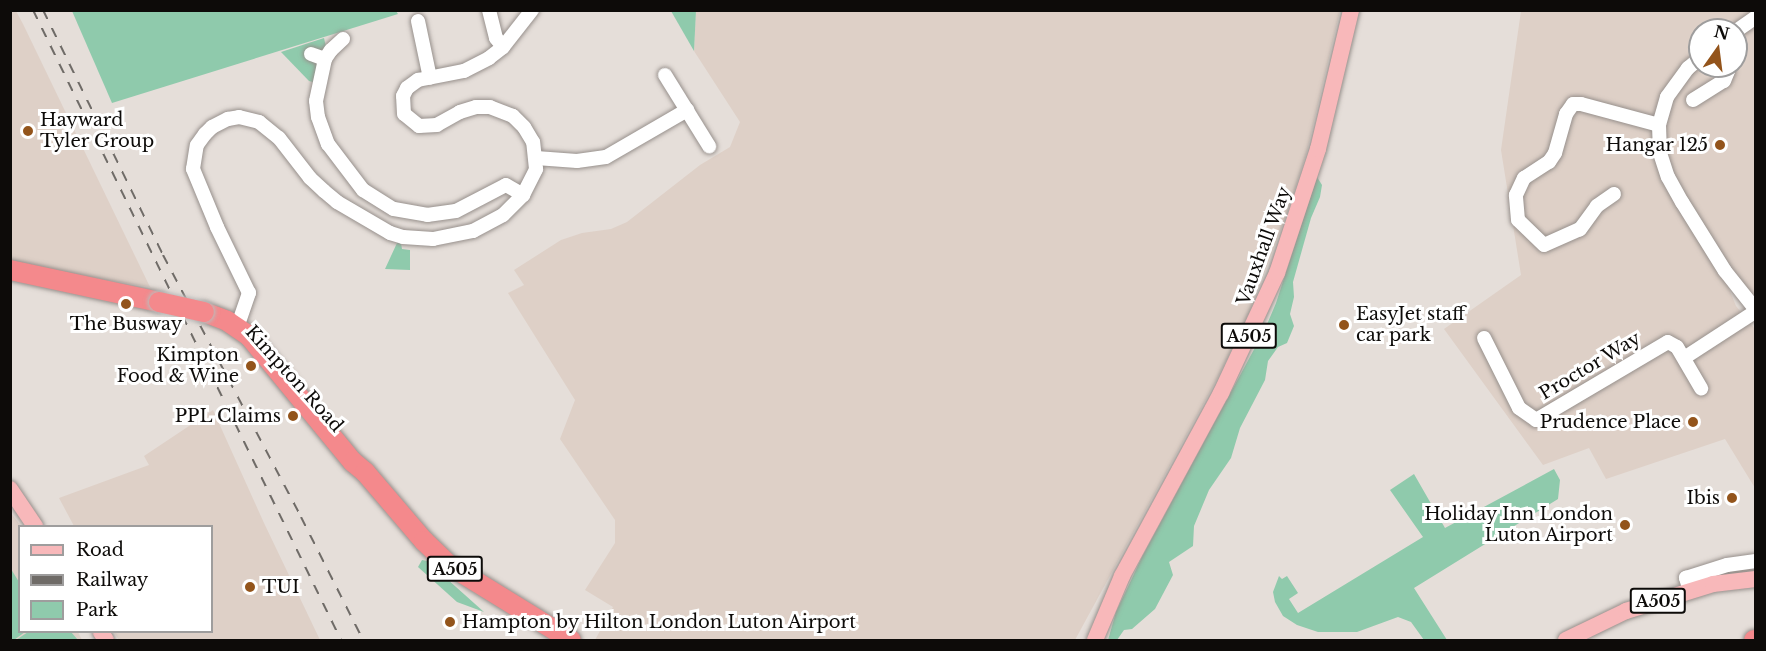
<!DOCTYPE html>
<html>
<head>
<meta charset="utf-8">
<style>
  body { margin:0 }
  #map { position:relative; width:1766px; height:651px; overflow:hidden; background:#e5ded9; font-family:"Libre Baskerville",serif }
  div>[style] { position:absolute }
  .built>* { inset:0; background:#ded0c7 }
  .green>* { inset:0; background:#8fcaac }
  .roads { filter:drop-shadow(0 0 2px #97908c) drop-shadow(0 0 2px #97908c) }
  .minor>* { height:14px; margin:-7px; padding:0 7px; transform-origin:7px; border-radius:7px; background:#fff }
  .major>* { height:16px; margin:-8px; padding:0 8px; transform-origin:8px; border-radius:8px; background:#f8b8ba }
  .highway>* { height:20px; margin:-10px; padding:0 10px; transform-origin:10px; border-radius:10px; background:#f4898c }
  .rail>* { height:2px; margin-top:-1px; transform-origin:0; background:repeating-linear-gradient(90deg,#6f6b67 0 10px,transparent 0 20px) }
  .bridges { filter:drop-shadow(0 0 2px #bbbbba) drop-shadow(0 0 2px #bbbbba) }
  .highway-bridge>* { height:20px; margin:-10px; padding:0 10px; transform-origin:10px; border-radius:10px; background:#f4898c }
  .dots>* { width:16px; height:16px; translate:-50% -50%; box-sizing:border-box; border:3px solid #fff; border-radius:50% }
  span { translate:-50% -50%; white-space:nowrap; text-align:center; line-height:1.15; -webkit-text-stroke:6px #fff; paint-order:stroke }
  .shield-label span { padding:2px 4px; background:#fff; border:2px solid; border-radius:4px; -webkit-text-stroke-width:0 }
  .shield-label { font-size:16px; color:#0d0b09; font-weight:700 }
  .poi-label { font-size:18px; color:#0d0b09 }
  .left { translate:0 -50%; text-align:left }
  .right { translate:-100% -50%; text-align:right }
  .street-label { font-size:18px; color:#0d0b09 }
  .frame { position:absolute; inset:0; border:12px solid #0d0b09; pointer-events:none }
  .legend { position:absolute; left:18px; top:525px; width:195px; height:108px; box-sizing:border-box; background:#fff; border:2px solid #9e9d9d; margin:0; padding:8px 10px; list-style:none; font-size:18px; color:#0d0b09 }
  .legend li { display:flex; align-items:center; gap:12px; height:30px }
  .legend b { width:30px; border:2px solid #9e9d9d }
  .north { position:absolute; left:1688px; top:18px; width:60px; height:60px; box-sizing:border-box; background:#fff; border:2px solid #9e9d9d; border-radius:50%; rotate:14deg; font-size:16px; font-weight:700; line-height:24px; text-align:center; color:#0d0b09 }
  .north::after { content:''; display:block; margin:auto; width:21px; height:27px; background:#93541b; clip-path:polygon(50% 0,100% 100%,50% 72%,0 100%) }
</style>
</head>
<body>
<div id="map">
  <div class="built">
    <div style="clip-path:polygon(10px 11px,16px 11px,23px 24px,150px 287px,11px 264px)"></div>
    <div style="clip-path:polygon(696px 11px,1340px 11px,1307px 151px,1288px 211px,1248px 316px,1217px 379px,1075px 640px,595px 640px,613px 607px,585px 590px,615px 543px,615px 520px,560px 439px,575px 400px,508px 293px,524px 285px,514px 270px,561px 240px,582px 233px,611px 229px,627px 222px,700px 165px,730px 147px,740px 122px,694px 51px)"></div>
    <div style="clip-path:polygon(evenodd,1521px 11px,1755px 11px,1755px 302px,1709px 239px,1736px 306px,1755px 329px,1755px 488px,1725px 439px,1606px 479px,1589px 448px,1543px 465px,1444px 329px,1521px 275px,1501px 150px,1521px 11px,1700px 30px,1736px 30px,1736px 66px,1700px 66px,1700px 30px)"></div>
    <div style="clip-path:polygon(213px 410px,264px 523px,320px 640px,119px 640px,114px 632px,212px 632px,212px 526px,74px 526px,59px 498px,149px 465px,144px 456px)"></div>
    <div style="clip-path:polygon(10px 512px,21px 526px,20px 632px,78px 632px,82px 640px,11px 640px)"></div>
  </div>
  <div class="green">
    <div style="clip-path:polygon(396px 11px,398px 14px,112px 103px,72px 11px)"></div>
    <div style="clip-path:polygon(671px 11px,696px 11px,694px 51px)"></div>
    <div style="clip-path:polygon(324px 38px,326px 47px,313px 82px,309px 81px,281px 52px)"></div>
    <div style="clip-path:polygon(1317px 177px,1322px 185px,1320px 197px,1311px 218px,1293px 282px,1294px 297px,1290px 314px,1294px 326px,1287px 343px,1278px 347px,1268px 361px,1265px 380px,1240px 428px,1231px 458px,1209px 490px,1194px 526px,1193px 546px,1169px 562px,1173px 575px,1155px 609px,1132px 629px,1124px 630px,1117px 640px,1108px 640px,1116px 612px,1142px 557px,1265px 329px,1276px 303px)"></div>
    <div style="clip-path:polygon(397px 243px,401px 243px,402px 249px,410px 250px,410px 270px,385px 269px)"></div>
    <div style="clip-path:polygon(1554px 469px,1560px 480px,1558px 499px,1414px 588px,1447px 640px,1424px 640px,1411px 622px,1398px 617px,1357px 632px,1318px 632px,1297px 625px,1283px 616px,1275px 602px,1273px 592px,1279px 576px,1282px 579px,1287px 576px,1298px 593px,1289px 599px,1298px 613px,1423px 537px,1390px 490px,1414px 474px,1445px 528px)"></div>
    <div style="clip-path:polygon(422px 560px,427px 561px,484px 612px,457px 602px,418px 567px)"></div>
    <div style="clip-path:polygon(11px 569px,19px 582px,20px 632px,25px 632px,14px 640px,10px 640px)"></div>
    <div style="clip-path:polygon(28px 632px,71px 632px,78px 640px,16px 640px)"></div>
  </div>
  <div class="roads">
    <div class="minor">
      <div style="left:489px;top:10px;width:29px;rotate:76deg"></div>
      <div style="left:496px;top:38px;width:11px;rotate:52deg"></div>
      <div style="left:418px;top:21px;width:58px;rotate:78.1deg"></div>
      <div style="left:1736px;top:31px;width:24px;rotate:-35deg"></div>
      <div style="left:343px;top:39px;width:16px;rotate:137deg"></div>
      <div style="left:331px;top:50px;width:11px;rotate:124deg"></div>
      <div style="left:325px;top:59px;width:43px;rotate:102.1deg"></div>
      <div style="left:316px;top:101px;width:16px;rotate:83deg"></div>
      <div style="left:318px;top:117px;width:29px;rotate:70deg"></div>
      <div style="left:328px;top:144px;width:58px;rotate:52.7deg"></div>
      <div style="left:363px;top:190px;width:36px;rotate:32deg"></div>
      <div style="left:394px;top:209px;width:34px;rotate:10deg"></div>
      <div style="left:427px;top:215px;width:29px;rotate:-8deg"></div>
      <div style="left:456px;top:211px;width:56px;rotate:-27.5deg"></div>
      <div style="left:506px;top:185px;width:20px;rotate:30deg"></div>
      <div style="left:311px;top:54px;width:15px;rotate:20deg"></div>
      <div style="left:1700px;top:58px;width:16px;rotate:140deg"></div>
      <div style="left:1688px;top:68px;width:36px;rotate:126deg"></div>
      <div style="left:1667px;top:97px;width:29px;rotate:106deg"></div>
      <div style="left:1659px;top:125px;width:28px;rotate:88deg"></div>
      <div style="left:1660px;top:153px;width:25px;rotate:72deg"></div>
      <div style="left:1668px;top:177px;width:29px;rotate:61deg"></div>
      <div style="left:1682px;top:202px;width:81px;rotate:58.1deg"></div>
      <div style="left:1725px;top:271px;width:50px;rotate:51.5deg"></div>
      <div style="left:665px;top:75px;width:84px;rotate:58.2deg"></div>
      <div style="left:1693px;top:100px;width:36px;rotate:-32deg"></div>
      <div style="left:1724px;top:81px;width:11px;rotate:-68deg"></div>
      <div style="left:1728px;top:71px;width:5px;rotate:-101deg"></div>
      <div style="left:536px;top:158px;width:41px;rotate:4.2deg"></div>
      <div style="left:577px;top:161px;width:29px;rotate:-8deg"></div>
      <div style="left:606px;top:157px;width:94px;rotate:-30.1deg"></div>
      <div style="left:1614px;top:194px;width:21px;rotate:145deg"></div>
      <div style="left:1597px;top:206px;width:29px;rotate:126deg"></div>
      <div style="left:1580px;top:229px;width:39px;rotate:156deg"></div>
      <div style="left:1544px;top:245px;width:36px;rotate:-136deg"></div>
      <div style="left:1518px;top:220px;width:25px;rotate:-95deg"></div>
      <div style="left:1516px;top:195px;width:19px;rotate:-65deg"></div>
      <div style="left:1524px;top:178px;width:30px;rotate:-33deg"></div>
      <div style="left:1549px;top:162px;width:11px;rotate:-56deg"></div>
      <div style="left:1555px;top:153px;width:41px;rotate:-74.2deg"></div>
      <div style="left:1566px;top:114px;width:12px;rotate:-55deg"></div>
      <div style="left:1573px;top:104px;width:8px"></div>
      <div style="left:1581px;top:104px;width:81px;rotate:15.1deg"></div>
      <div style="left:240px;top:319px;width:28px;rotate:-71deg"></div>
      <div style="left:249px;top:293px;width:73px;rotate:-115.9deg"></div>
      <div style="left:217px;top:227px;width:63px;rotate:-112.5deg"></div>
      <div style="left:193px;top:169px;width:24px;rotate:-81deg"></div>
      <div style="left:197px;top:145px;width:14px;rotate:-54deg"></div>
      <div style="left:205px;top:134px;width:10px;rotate:-45deg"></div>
      <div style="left:212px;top:127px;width:18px;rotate:-27deg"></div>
      <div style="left:228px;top:119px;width:11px;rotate:-10deg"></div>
      <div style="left:239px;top:117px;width:21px;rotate:14deg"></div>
      <div style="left:259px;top:122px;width:26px;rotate:39deg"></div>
      <div style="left:279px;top:138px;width:51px;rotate:52.2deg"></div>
      <div style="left:310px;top:178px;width:19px;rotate:43deg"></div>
      <div style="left:324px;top:191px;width:17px;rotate:40deg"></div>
      <div style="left:337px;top:202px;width:61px;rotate:30.3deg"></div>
      <div style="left:390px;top:233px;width:14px;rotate:17deg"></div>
      <div style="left:403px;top:237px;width:30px;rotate:4deg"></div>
      <div style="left:433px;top:239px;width:41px;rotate:-11.3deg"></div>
      <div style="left:473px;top:231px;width:34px;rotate:-28deg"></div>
      <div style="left:503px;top:215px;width:28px;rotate:-45deg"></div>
      <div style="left:523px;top:195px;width:29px;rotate:-63deg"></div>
      <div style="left:536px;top:169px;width:27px;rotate:-96deg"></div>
      <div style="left:533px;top:142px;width:17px;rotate:-121deg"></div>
      <div style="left:524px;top:127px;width:16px;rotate:-135deg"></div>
      <div style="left:513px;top:116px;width:25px;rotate:-159deg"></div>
      <div style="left:490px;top:107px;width:14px;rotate:180deg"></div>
      <div style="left:476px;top:107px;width:17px;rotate:163deg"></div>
      <div style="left:460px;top:112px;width:26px;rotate:151deg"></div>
      <div style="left:437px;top:125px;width:18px;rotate:177deg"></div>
      <div style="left:419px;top:126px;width:19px;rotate:-141deg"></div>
      <div style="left:404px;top:114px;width:18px;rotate:-93deg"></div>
      <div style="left:403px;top:96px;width:9px;rotate:-63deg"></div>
      <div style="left:407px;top:88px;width:14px;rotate:-36deg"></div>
      <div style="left:418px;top:80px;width:47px;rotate:-11.1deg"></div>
      <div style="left:464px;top:71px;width:28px;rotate:-27deg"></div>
      <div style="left:489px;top:58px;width:18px;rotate:-38deg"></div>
      <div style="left:503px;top:47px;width:47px;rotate:-51.9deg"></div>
      <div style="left:1484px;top:338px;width:78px;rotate:63.4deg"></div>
      <div style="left:1519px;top:408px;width:21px;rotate:35deg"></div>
      <div style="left:1536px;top:420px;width:153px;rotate:-30.6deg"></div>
      <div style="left:1668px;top:342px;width:10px;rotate:29deg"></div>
      <div style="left:1677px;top:347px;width:48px;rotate:59.7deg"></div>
      <div style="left:1684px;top:358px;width:86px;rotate:-33.1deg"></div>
      <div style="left:1690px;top:591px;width:14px;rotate:-107deg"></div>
      <div style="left:1686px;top:578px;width:43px;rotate:-17.6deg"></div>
      <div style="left:1727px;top:565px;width:29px;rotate:-8deg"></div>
    </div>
    <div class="major">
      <div style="left:10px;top:489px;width:45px;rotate:56deg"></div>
      <div style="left:101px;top:632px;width:9px;rotate:58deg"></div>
      <div style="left:1095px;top:640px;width:69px;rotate:-67.1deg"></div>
      <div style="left:1122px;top:576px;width:208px;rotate:-61.6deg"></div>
      <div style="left:1221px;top:393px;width:132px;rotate:-65deg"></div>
      <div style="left:1277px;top:273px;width:131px;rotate:-71.7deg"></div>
      <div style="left:1318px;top:149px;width:143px;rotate:-76.6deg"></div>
      <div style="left:1566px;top:640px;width:67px;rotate:-25.8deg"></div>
      <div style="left:1626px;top:611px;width:91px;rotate:-17.2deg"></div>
      <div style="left:1713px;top:584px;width:43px;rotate:-6.6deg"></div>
    </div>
    <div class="highway">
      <div style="left:10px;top:270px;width:152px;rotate:12.1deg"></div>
      <div style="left:204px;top:312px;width:25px;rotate:21deg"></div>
      <div style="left:227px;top:321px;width:27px;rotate:34deg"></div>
      <div style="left:249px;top:336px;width:163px;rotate:50.5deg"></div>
      <div style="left:353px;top:462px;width:16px;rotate:40deg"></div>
      <div style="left:365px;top:472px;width:91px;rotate:49.5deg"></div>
      <div style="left:424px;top:541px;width:35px;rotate:44deg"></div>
      <div style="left:449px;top:565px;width:143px;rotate:31.6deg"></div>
      <div style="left:1754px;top:640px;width:2px"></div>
    </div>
  </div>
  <div class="rail">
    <div style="left:33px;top:10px;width:701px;rotate:63.95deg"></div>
    <div style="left:43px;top:10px;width:273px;rotate:63.9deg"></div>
    <div style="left:163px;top:255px;width:296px;rotate:62.2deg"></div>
    <div style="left:301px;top:517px;width:138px;rotate:63.2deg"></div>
  </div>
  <div class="bridges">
    <div class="highway-bridge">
      <div style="left:159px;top:302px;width:46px;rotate:12.5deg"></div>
    </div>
  </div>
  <div class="dots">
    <div style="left:28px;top:131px;background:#93541b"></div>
    <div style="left:1720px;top:145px;background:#93541b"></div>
    <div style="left:126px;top:304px;background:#93541b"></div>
    <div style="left:1344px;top:325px;background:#93541b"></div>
    <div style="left:251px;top:366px;background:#93541b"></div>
    <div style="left:293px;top:416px;background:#93541b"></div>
    <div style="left:1693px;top:422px;background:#93541b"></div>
    <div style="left:1732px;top:498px;background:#93541b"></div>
    <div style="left:1625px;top:525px;background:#93541b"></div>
    <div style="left:250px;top:587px;background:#93541b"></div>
    <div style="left:450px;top:622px;background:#93541b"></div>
  </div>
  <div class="shield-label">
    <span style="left:1249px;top:336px">A505</span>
    <span style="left:455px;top:569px">A505</span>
    <span style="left:1658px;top:601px">A505</span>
  </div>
  <div class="poi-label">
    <span class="left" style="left:40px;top:131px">Hayward<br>Tyler Group</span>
    <span class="right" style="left:1708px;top:145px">Hangar 125</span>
    <span class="left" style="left:1356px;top:325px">EasyJet staff<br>car park</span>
    <span style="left:126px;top:324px">The Busway</span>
    <span class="right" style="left:239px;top:366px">Kimpton<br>Food &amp; Wine</span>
    <span class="right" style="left:281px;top:416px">PPL Claims</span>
    <span class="right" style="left:1681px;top:422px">Prudence Place</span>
    <span class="right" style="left:1720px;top:498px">Ibis</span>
    <span class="right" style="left:1613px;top:525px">Holiday Inn London<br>Luton Airport</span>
    <span class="left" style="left:262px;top:587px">TUI</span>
    <span class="left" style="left:462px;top:622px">Hampton by Hilton London Luton Airport</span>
  </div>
  <div class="street-label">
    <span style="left:1264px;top:246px;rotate:-70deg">Vauxhall Way</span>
    <span style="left:1590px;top:366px;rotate:-31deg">Proctor Way</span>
    <span style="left:294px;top:379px;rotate:48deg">Kimpton Road</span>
  </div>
  <div class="frame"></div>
  <ul class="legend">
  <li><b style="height:8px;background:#f8b8ba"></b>Road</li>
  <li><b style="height:8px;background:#6f6b67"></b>Railway</li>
  <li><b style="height:16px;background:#8fcaac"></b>Park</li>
  </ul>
  <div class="north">N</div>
</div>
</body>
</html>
